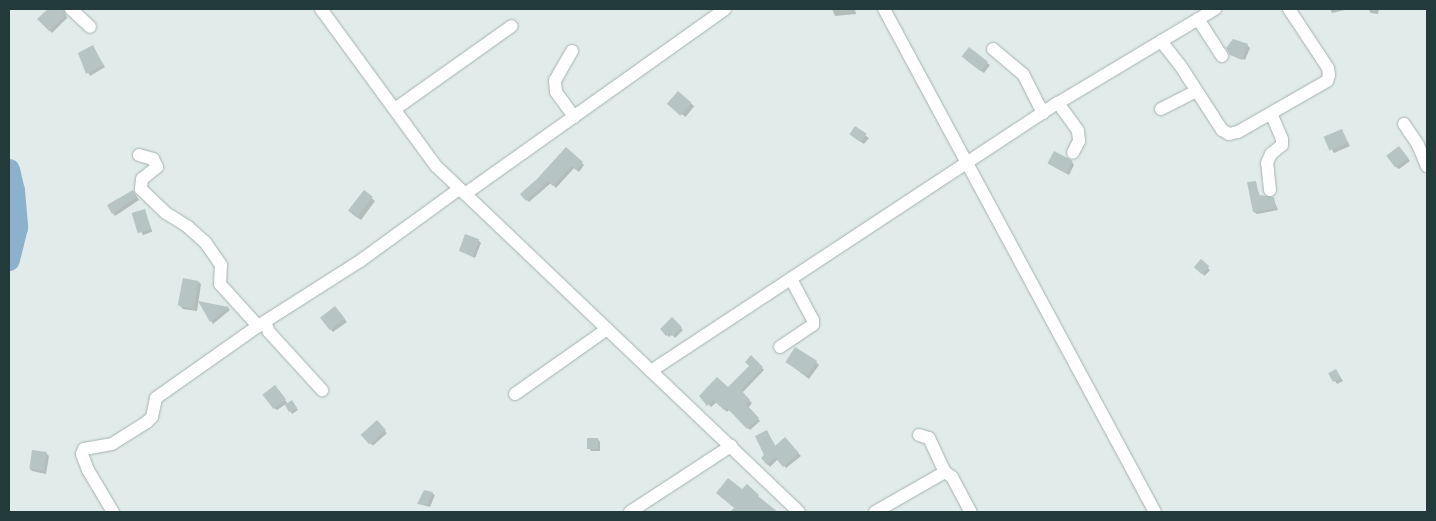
<!DOCTYPE html>
<html>
<head>
<meta charset="utf-8">
<style>
  body { margin:0 }
  #map { position:relative; width:1436px; height:521px; overflow:hidden; background:#e1ebe9; font-family:"Asap Condensed",sans-serif }
  div>[style] { position:absolute }
  .shadow>* { inset:0; background:#0003; transform-origin:0 0 }
  .river>* { height:21px; margin:-10.5px; padding:0 10.5px; transform-origin:10.5px; border-radius:10.5px; background:#8cb1cd }
  .building>* { inset:0; background:#b6c5c3; transform-origin:0 0 }
  .roads { filter:drop-shadow(0 0 1px #a4b2b1) drop-shadow(0 0 1px #a4b2b1) }
  .minor>* { height:12px; margin:-6px; padding:0 6px; transform-origin:6px; border-radius:6px; background:#fff }
  span { translate:-50% -50%; white-space:nowrap; text-align:center; line-height:1.15; -webkit-text-stroke:5px #f1f7f6; paint-order:stroke }
  .frame { position:absolute; inset:0; border:10px solid #223a3a; pointer-events:none }
</style>
</head>
<body>
<div id="map">
  <div class="shadow">
    <div style="clip-path:polygon(49px 9px,64px 9px,67px 18px,52px 33px,39px 19px)"></div>
    <div style="clip-path:polygon(832px 9px,855px 9px,856px 14px,835px 16px)"></div>
    <div style="clip-path:polygon(1330px 9px,1349px 9px,1332px 13px)"></div>
    <div style="clip-path:polygon(1368px 9px,1379px 9px,1378px 14px,1371px 13px)"></div>
    <div style="clip-path:polygon(1247px 45px,1250px 48px,1245px 60px,1231px 54px)"></div>
    <div style="clip-path:polygon(93px 47px,105px 67px,90px 76px,79px 54px)"></div>
    <div style="clip-path:polygon(966px 60px,987px 63px,990px 65px,984px 73px)"></div>
    <div style="left:678px;top:93px;width:21px;height:14px;rotate:39deg"></div>
    <div style="clip-path:polygon(855px 128px,869px 138px,864px 144px,853px 137px)"></div>
    <div style="clip-path:polygon(1341px 130px,1350px 146px,1334px 153px,1332px 150px)"></div>
    <div style="clip-path:polygon(566px 149px,584px 165px,579px 172px,574px 168px,556px 188px,551px 183px,529px 202px,522px 194px,538px 180px)"></div>
    <div style="clip-path:polygon(1402px 150px,1410px 161px,1399px 169px,1396px 167px)"></div>
    <div style="clip-path:polygon(1072px 162px,1074px 165px,1069px 175px,1049px 164px)"></div>
    <div style="clip-path:polygon(1255px 182px,1260px 196px,1273px 198px,1278px 210px,1257px 214px,1254px 212px)"></div>
    <div style="clip-path:polygon(364px 192px,375px 201px,361px 220px,352px 214px)"></div>
    <div style="clip-path:polygon(135px 194px,139px 200px,115px 216px,113px 213px)"></div>
    <div style="left:144px;top:211px;width:22px;height:10px;rotate:68deg"></div>
    <div style="clip-path:polygon(478px 240px,481px 243px,475px 258px,460px 251px)"></div>
    <div style="left:1201px;top:261px;width:13px;height:8px;rotate:45deg"></div>
    <div style="clip-path:polygon(199px 282px,201px 284px,197px 311px,183px 309px,180px 306px)"></div>
    <div style="clip-path:polygon(200px 303px,228px 308px,230px 310px,213px 324px)"></div>
    <div style="clip-path:polygon(337px 310px,347px 322px,333px 332px,331px 330px)"></div>
    <div style="clip-path:polygon(672px 319px,683px 330px,675px 338px,672px 334px,669px 337px,662px 329px)"></div>
    <div style="clip-path:polygon(751px 357px,764px 370px,742px 393px,752px 403px,748px 408px,760px 421px,750px 430px,730px 409px,727px 412px,717px 402px,711px 407px,701px 396px,728px 388px,751px 366px)"></div>
    <div style="clip-path:polygon(816px 362px,819px 365px,809px 379px,789px 364px)"></div>
    <div style="clip-path:polygon(1336px 371px,1343px 381px,1337px 384px,1330px 374px)"></div>
    <div style="clip-path:polygon(277px 389px,288px 404px,292px 402px,298px 410px,292px 414px,286px 404px,277px 410px,274px 408px)"></div>
    <div style="left:377px;top:422px;width:15px;height:19px;rotate:48deg"></div>
    <div style="clip-path:polygon(767px 432px,776px 447px,785px 439px,801px 456px,786px 468px,778px 459px,770px 467px,762px 458px,766px 455px)"></div>
    <div style="clip-path:polygon(598px 439px,600px 442px,600px 451px,591px 451px,589px 448px)"></div>
    <div style="clip-path:polygon(46px 453px,49px 456px,46px 474px,32px 471px,30px 469px)"></div>
    <div style="clip-path:polygon(432px 493px,435px 495px,430px 507px,419px 504px)"></div>
  </div>
  <div class="river">
    <div style="left:9px;top:169px;width:22px;rotate:77deg"></div>
    <div style="left:14px;top:190px;width:37px;rotate:85deg"></div>
    <div style="left:17px;top:227px;width:34px;rotate:104deg"></div>
  </div>
  <div class="building">
    <div style="clip-path:polygon(48px 9px,63px 9px,66px 15px,49px 31px,37px 19px)"></div>
    <div style="clip-path:polygon(1233px 39px,1248px 44px,1242px 60px,1230px 55px,1226px 48px)"></div>
    <div style="clip-path:polygon(93px 45px,103px 65px,86px 74px,78px 53px)"></div>
    <div style="left:969px;top:47px;width:24px;height:12px;rotate:38deg"></div>
    <div style="left:678px;top:91px;width:18px;height:17px;rotate:41deg"></div>
    <div style="left:855px;top:126px;width:14px;height:10px;rotate:34deg"></div>
    <div style="left:1342px;top:129px;width:15px;height:20px;rotate:67deg"></div>
    <div style="left:1399px;top:146px;width:15px;height:16px;rotate:53deg"></div>
    <div style="clip-path:polygon(566px 147px,583px 162px,576px 170px,571px 166px,553px 186px,548px 181px,526px 201px,520px 194px,537px 179px)"></div>
    <div style="left:1054px;top:151px;width:21px;height:14px;rotate:28deg"></div>
    <div style="clip-path:polygon(1256px 181px,1259px 195px,1274px 197px,1276px 208px,1253px 212px,1247px 182px)"></div>
    <div style="clip-path:polygon(133px 190px,137px 197px,112px 214px,107px 205px)"></div>
    <div style="left:364px;top:190px;width:11px;height:26px;rotate:38deg"></div>
    <div style="left:145px;top:209px;width:21px;height:14px;rotate:73deg"></div>
    <div style="left:465px;top:234px;width:15px;height:18px;rotate:20deg"></div>
    <div style="left:1201px;top:259px;width:11px;height:11px;rotate:41deg"></div>
    <div style="left:183px;top:278px;width:16px;height:28px;rotate:11deg"></div>
    <div style="clip-path:polygon(198px 301px,229px 307px,210px 322px)"></div>
    <div style="left:335px;top:306px;width:16px;height:19px;rotate:52deg"></div>
    <div style="clip-path:polygon(672px 317px,682px 327px,672px 336px,669px 333px,666px 336px,660px 329px)"></div>
    <div style="left:795px;top:347px;width:26px;height:18px;rotate:32deg"></div>
    <div style="clip-path:polygon(751px 355px,763px 367px,741px 390px,750px 400px,746px 404px,759px 418px,747px 429px,727px 408px,724px 410px,713px 400px,707px 406px,699px 396px,717px 377px,728px 387px,749px 366px,745px 362px)"></div>
    <div style="left:1336px;top:369px;width:10px;height:9px;rotate:61deg"></div>
    <div style="left:275px;top:385px;width:18px;height:16px;rotate:52deg"></div>
    <div style="clip-path:polygon(292px 400px,297px 408px,289px 412px,285px 405px)"></div>
    <div style="left:377px;top:420px;width:13px;height:22px;rotate:48deg"></div>
    <div style="clip-path:polygon(767px 430px,775px 446px,785px 437px,799px 453px,783px 467px,775px 457px,767px 465px,761px 458px,764px 455px,755px 436px)"></div>
    <div style="left:587px;top:438px;width:11px;height:11px"></div>
    <div style="left:32px;top:450px;width:15px;height:19px;rotate:8deg"></div>
    <div style="clip-path:polygon(728px 478px,742px 489px,747px 484px,759px 495px,758px 496px,778px 512px,730px 512px,734px 508px,716px 493px)"></div>
    <div style="clip-path:polygon(424px 490px,433px 492px,427px 505px,417px 504px)"></div>
  </div>
  <div class="roads">
    <div class="minor">
      <div style="left:71px;top:9px;width:26px;rotate:43deg"></div>
      <div style="left:321px;top:9px;width:195px;rotate:53.8deg"></div>
      <div style="left:436px;top:166px;width:501px;rotate:43.63deg"></div>
      <div style="left:884px;top:9px;width:571px;rotate:61.69deg"></div>
      <div style="left:1198px;top:19px;width:44px;rotate:57deg"></div>
      <div style="left:1161px;top:41px;width:31px;rotate:52deg"></div>
      <div style="left:1180px;top:65px;width:77px;rotate:57.1deg"></div>
      <div style="left:1222px;top:130px;width:8px;rotate:30deg"></div>
      <div style="left:1229px;top:134px;width:9px;rotate:-13deg"></div>
      <div style="left:1238px;top:132px;width:103px;rotate:-29.8deg"></div>
      <div style="left:1327px;top:81px;width:6px;rotate:-72deg"></div>
      <div style="left:1329px;top:75px;width:7px;rotate:-98deg"></div>
      <div style="left:1328px;top:68px;width:71px;rotate:-123.5deg"></div>
      <div style="left:993px;top:49px;width:39px;rotate:40deg"></div>
      <div style="left:1023px;top:74px;width:44px;rotate:62.9deg"></div>
      <div style="left:572px;top:51px;width:34px;rotate:120deg"></div>
      <div style="left:555px;top:80px;width:12px;rotate:85deg"></div>
      <div style="left:556px;top:92px;width:31px;rotate:54deg"></div>
      <div style="left:1058px;top:103px;width:34px;rotate:54deg"></div>
      <div style="left:1078px;top:131px;width:10px;rotate:84deg"></div>
      <div style="left:1079px;top:141px;width:13px;rotate:117deg"></div>
      <div style="left:395px;top:109px;width:143px;rotate:-35.4deg"></div>
      <div style="left:1161px;top:109px;width:39px;rotate:-27deg"></div>
      <div style="left:1404px;top:124px;width:25px;rotate:56deg"></div>
      <div style="left:1418px;top:145px;width:23px;rotate:67deg"></div>
      <div style="left:139px;top:155px;width:15px;rotate:16deg"></div>
      <div style="left:153px;top:159px;width:9px;rotate:63deg"></div>
      <div style="left:157px;top:167px;width:19px;rotate:141deg"></div>
      <div style="left:142px;top:179px;width:10px;rotate:96deg"></div>
      <div style="left:141px;top:189px;width:35px;rotate:44deg"></div>
      <div style="left:166px;top:213px;width:25px;rotate:32deg"></div>
      <div style="left:187px;top:226px;width:24px;rotate:42deg"></div>
      <div style="left:205px;top:242px;width:28px;rotate:55deg"></div>
      <div style="left:221px;top:265px;width:19px;rotate:93deg"></div>
      <div style="left:220px;top:284px;width:57px;rotate:47.9deg"></div>
      <div style="left:1270px;top:190px;width:27px;rotate:-96deg"></div>
      <div style="left:1267px;top:163px;width:10px;rotate:-66deg"></div>
      <div style="left:1271px;top:154px;width:14px;rotate:-39deg"></div>
      <div style="left:1282px;top:145px;width:6px;rotate:-90deg"></div>
      <div style="left:1282px;top:139px;width:28px;rotate:-113deg"></div>
      <div style="left:465px;top:194px;width:319px;rotate:-35.4deg"></div>
      <div style="left:265px;top:322px;width:11px;rotate:68deg"></div>
      <div style="left:269px;top:332px;width:79px;rotate:47.6deg"></div>
      <div style="left:780px;top:347px;width:40px;rotate:-34deg"></div>
      <div style="left:813px;top:325px;width:5px;rotate:-90deg"></div>
      <div style="left:813px;top:320px;width:47px;rotate:-118.2deg"></div>
      <div style="left:651px;top:371px;width:487px;rotate:-33.4deg"></div>
      <div style="left:1058px;top:103px;width:183px;rotate:-30.9deg"></div>
      <div style="left:515px;top:394px;width:113px;rotate:-35.2deg"></div>
      <div style="left:919px;top:435px;width:10px;rotate:17deg"></div>
      <div style="left:929px;top:438px;width:38px;rotate:65deg"></div>
      <div style="left:113px;top:512px;width:49px;rotate:-120.8deg"></div>
      <div style="left:88px;top:470px;width:17px;rotate:-111deg"></div>
      <div style="left:82px;top:454px;width:5px;rotate:-68deg"></div>
      <div style="left:84px;top:449px;width:28px;rotate:-10deg"></div>
      <div style="left:112px;top:444px;width:41px;rotate:-32.2deg"></div>
      <div style="left:147px;top:422px;width:7px;rotate:-45deg"></div>
      <div style="left:152px;top:417px;width:19px;rotate:-78deg"></div>
      <div style="left:156px;top:398px;width:125px;rotate:-35.2deg"></div>
      <div style="left:258px;top:326px;width:121px;rotate:-32.5deg"></div>
      <div style="left:360px;top:261px;width:122px;rotate:-36deg"></div>
      <div style="left:630px;top:512px;width:121px;rotate:-33.2deg"></div>
      <div style="left:875px;top:512px;width:81px;rotate:-29.7deg"></div>
      <div style="left:945px;top:472px;width:9px;rotate:36deg"></div>
      <div style="left:952px;top:477px;width:40px;rotate:62deg"></div>
    </div>
  </div>
  <div class="frame"></div>
</div>
</body>
</html>
